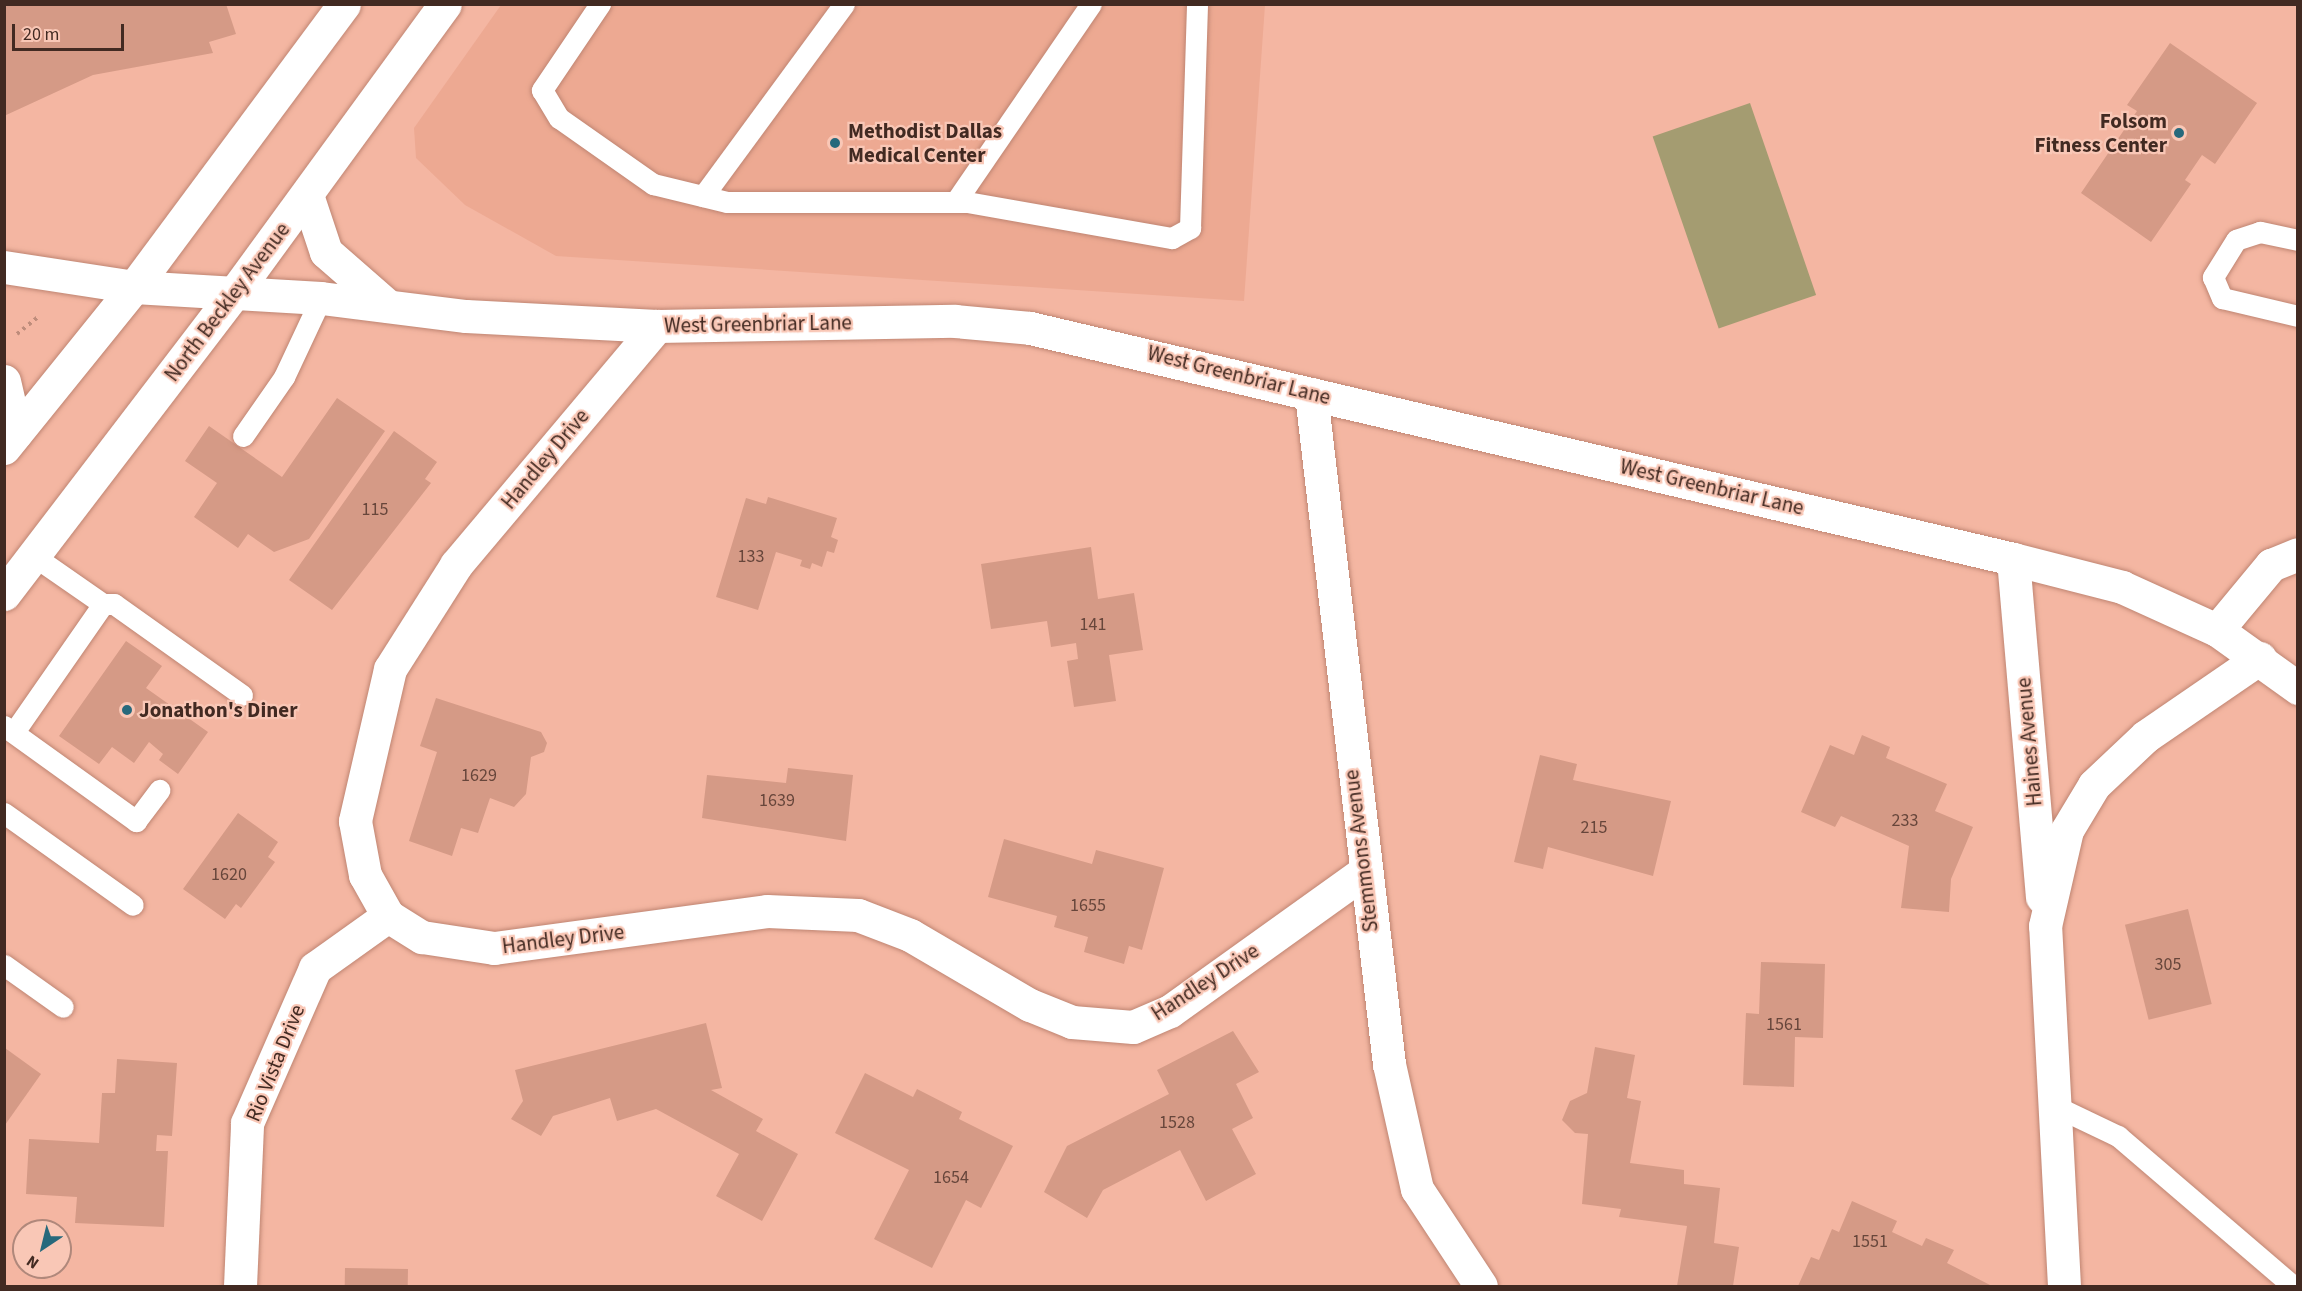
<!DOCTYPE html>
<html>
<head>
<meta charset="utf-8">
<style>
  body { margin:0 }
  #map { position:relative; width:2302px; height:1291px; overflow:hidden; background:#f4b6a2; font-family:"Source Sans 3",sans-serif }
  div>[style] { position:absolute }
  .built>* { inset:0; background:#eda992 }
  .green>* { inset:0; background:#a49c71; transform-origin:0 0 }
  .building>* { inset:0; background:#d59a86; transform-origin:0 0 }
  .path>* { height:4px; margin-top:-2px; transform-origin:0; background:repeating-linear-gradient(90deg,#be8c7b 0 3px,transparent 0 7.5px) }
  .roads { filter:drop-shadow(0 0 2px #bf8572) drop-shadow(0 0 2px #bf8572) }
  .service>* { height:21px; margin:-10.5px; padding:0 10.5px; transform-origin:10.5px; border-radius:10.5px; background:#fff }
  .minor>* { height:33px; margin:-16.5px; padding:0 16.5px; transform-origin:16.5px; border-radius:16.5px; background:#fff }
  .tertiary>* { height:33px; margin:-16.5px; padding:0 16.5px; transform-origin:16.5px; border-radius:16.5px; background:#fff }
  .secondary>* { height:33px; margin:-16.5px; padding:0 16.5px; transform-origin:16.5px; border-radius:16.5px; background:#fff }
  .dots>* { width:16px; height:16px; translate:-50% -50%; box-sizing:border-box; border:3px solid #f9c7b6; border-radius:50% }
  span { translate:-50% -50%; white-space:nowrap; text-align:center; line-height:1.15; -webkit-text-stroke:4.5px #f9c7b6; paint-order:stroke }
  .number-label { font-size:18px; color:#67463b }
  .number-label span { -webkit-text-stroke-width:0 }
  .poi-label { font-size:21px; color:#422a22; font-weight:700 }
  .right { translate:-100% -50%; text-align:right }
  .left { translate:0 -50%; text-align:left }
  .street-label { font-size:21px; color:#422a22 }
  .frame { position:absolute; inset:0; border:6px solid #422a22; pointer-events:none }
  .north { position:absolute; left:12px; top:1219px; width:60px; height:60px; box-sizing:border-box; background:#f9c7b6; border:2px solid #b0887b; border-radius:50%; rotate:215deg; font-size:16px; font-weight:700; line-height:24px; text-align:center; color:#422a22 }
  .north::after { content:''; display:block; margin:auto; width:21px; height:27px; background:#27697c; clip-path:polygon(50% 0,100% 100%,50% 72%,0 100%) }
  .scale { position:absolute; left:12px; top:24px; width:112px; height:27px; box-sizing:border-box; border:3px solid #422a22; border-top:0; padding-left:8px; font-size:18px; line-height:21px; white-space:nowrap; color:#422a22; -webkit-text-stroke:4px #f9c7b6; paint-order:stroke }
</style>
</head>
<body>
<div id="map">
  <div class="built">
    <div style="clip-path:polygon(501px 5px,1265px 5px,1244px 301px,556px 256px,465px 205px,416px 158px,414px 128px)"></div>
  </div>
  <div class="green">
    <div style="left:1750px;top:103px;width:203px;height:103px;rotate:71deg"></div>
  </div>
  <div class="building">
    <div style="clip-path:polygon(12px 4px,226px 4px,236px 34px,209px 42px,213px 53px,93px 75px,4px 116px,4px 7px)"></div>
    <div style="clip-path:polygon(2170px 43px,2257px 103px,2215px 164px,2202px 155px,2185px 180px,2191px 184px,2151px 242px,2081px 193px,2137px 111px,2127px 105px)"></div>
    <div style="clip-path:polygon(337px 398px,385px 431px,309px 539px,274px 552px,248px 534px,238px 548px,194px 517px,217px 483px,185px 461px,209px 426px,282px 477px)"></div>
    <div style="clip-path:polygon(394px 431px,437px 462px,425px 479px,431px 483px,332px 610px,289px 580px)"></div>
    <div style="clip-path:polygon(768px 497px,837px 518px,831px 537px,838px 540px,834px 553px,827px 551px,822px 567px,812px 563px,810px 569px,800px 566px,802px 560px,776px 552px,758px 610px,716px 597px,746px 498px,766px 504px)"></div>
    <div style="clip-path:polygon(1091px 547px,1098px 599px,1134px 593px,1143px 650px,1109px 655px,1116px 701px,1074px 707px,1067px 661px,1078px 659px,1076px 643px,1051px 647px,1047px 621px,991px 629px,981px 564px)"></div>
    <div style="clip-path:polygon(126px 641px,162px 666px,146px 688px,208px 732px,178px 774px,159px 760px,163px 754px,149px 742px,134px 763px,112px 747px,99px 764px,59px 736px)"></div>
    <div style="clip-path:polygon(436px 698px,541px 732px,547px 743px,544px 752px,531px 757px,526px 794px,514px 807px,490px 798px,478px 833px,461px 828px,452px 856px,409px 841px,437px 752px,420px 746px)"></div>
    <div style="clip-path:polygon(1862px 735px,1890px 747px,1886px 758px,1947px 784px,1935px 811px,1973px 827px,1951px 879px,1949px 912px,1901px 908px,1909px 846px,1841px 816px,1835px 827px,1801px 812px,1830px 745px,1854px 755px)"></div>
    <div style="clip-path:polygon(1540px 755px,1577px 764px,1573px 780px,1671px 801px,1653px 876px,1548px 847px,1543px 869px,1514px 862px)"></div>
    <div style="clip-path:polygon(788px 768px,853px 775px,846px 841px,702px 818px,707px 775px,786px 783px)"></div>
    <div style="clip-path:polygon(238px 813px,278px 842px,268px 857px,275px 862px,241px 908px,236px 904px,225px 919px,183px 889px)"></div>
    <div style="clip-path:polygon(1004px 839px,1092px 864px,1096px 850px,1164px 868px,1142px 950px,1129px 946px,1124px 964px,1084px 952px,1088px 937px,1054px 927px,1057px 916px,988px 897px)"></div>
    <div style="left:2188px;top:909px;width:98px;height:65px;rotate:76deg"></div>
    <div style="clip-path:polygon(1761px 962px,1825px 964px,1823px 1038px,1795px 1037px,1794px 1087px,1743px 1085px,1746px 1013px,1759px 1014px)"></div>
    <div style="clip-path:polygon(706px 1023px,722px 1088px,711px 1090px,763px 1119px,756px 1131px,798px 1154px,762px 1221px,716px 1196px,739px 1154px,656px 1109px,617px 1121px,610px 1098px,553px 1116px,541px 1136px,511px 1119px,523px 1101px,515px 1070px)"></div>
    <div style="clip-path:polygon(1233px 1031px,1259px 1072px,1236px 1084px,1253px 1118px,1232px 1129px,1256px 1174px,1206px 1201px,1180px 1150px,1103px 1190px,1087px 1218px,1044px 1192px,1067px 1146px,1169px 1094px,1157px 1070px)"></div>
    <div style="clip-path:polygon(1595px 1047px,1635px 1055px,1627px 1098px,1641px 1101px,1630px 1163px,1684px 1170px,1684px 1184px,1720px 1188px,1714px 1243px,1739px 1247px,1733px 1286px,1677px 1286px,1687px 1226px,1619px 1217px,1621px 1209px,1582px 1204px,1588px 1134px,1575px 1133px,1562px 1120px,1570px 1101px,1587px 1093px)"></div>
    <div style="clip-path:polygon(5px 1048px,41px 1074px,5px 1125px)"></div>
    <div style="clip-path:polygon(117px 1059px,177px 1063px,172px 1136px,157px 1135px,156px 1151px,168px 1151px,164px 1227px,75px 1223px,77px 1197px,26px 1194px,29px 1139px,99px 1143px,102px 1093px,115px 1093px)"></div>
    <div style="clip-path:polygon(865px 1073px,913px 1097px,917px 1089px,962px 1112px,959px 1119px,1013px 1146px,981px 1208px,966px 1200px,932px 1268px,874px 1239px,909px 1170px,835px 1133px)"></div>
    <div style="clip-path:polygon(1852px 1201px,1897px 1221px,1892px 1232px,1922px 1246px,1926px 1238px,1954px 1250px,1947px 1263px,1992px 1286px,1798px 1286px,1811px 1257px,1819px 1260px,1832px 1229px,1839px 1232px)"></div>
    <div style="left:345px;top:1268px;width:63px;height:18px;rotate:1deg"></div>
  </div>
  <div class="path">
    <div style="left:17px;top:334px;width:26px;rotate:-39deg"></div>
  </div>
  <div class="roads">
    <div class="service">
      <div style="left:600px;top:4px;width:104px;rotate:124deg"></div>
      <div style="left:542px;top:90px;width:33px;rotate:59deg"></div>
      <div style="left:559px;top:118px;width:115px;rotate:35.1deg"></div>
      <div style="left:653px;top:184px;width:76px;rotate:13.7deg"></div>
      <div style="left:727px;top:202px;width:240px"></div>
      <div style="left:967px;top:202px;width:208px;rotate:10deg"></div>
      <div style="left:1172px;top:238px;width:21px;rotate:-29deg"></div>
      <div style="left:1190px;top:228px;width:224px;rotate:-88.2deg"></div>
      <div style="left:703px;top:196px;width:238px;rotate:-53.7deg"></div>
      <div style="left:956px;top:201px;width:239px;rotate:-55.6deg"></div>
      <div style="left:2298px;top:240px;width:39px;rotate:-168deg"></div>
      <div style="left:2260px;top:232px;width:25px;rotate:162deg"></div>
      <div style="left:2236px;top:240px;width:44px;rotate:121.9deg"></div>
      <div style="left:2213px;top:277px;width:23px;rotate:67deg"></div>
      <div style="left:2222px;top:298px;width:78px;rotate:13.3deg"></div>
      <div style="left:243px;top:436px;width:72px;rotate:-55.2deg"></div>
      <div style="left:284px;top:377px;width:87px;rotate:-64.9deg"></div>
      <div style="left:103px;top:604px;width:11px"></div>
      <div style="left:114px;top:604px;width:157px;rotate:35.4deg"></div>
      <div style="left:4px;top:726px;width:163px;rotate:35.7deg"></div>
      <div style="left:136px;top:821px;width:39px;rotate:-53deg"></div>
      <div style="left:14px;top:732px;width:156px;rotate:-55.2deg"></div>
      <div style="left:103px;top:604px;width:84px;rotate:-145.2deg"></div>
      <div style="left:4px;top:813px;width:158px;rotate:35.5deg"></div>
      <div style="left:4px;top:965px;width:72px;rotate:35.4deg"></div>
      <div style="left:2055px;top:1106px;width:70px;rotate:25.5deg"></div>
      <div style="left:2118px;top:1136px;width:230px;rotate:40.6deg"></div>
    </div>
    <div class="minor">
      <div style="left:657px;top:326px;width:312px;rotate:130.1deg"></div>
      <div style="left:456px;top:565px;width:123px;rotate:122.4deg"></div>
      <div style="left:390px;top:669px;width:156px;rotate:103deg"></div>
      <div style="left:355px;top:821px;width:55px;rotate:79.5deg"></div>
      <div style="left:365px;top:875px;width:47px;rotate:60.7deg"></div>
      <div style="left:388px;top:916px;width:40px;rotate:32deg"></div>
      <div style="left:422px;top:937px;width:73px;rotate:8.7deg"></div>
      <div style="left:494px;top:948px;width:275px;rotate:-7.7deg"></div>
      <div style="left:767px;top:911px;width:91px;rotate:2.5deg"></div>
      <div style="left:858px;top:915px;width:56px;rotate:21deg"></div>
      <div style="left:910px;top:935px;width:139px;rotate:30.3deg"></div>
      <div style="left:1030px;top:1005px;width:45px;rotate:22deg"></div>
      <div style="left:1072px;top:1022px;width:61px;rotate:4.7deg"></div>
      <div style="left:1133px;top:1027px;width:40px;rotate:-23.4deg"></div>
      <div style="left:1170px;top:1011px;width:237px;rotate:-35.6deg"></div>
      <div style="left:1311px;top:394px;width:675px;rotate:83.36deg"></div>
      <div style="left:1389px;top:1064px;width:128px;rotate:77.4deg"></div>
      <div style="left:1417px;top:1189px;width:116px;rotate:56.6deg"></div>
      <div style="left:2013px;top:559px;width:339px;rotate:85.1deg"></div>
      <div style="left:2217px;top:630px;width:100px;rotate:35.6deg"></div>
      <div style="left:240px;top:1286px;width:163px;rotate:-87.5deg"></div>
      <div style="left:247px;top:1123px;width:169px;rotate:-66.3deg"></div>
      <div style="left:315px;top:968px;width:90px;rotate:-35.5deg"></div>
      <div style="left:2064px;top:1286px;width:361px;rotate:-93deg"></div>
      <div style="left:2045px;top:926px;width:98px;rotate:-77.1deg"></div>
      <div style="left:2067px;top:830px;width:52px;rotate:-59deg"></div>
      <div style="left:2094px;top:785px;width:71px;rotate:-43.3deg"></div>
      <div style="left:2146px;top:736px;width:138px;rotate:-34.4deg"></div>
    </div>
    <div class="tertiary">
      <div style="left:4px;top:267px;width:132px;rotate:8.7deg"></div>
      <div style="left:134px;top:287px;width:187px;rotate:3.4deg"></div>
      <div style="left:321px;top:298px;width:146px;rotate:7.1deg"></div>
      <div style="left:466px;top:316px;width:191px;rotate:3deg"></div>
      <div style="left:657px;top:326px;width:298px;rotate:-1deg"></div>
      <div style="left:955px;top:321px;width:75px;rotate:5.3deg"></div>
      <div style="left:1030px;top:328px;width:1010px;rotate:13.22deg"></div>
      <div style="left:2013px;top:559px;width:113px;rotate:14.4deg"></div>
      <div style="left:2122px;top:587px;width:104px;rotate:24.4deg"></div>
      <div style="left:2217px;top:630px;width:85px;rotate:-50.3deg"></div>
      <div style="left:2271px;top:565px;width:29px;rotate:-22deg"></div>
    </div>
    <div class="secondary">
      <div style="left:307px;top:195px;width:60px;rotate:71.6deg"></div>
      <div style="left:326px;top:252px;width:82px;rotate:41.1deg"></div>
      <div style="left:4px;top:381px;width:53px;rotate:77deg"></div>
      <div style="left:4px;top:448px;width:207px;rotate:-51.1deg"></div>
      <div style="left:134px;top:287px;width:352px;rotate:-53.4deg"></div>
      <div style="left:4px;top:594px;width:380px;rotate:-52.6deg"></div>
      <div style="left:235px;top:292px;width:356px;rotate:-53.9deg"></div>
    </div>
  </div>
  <div class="dots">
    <div style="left:2179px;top:133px;background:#27697c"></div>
    <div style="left:835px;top:143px;background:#27697c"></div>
    <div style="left:127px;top:710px;background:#27697c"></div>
  </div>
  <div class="number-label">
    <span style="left:375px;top:510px">115</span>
    <span style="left:751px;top:557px">133</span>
    <span style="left:1093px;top:625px">141</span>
    <span style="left:479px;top:776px">1629</span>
    <span style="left:777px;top:801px">1639</span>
    <span style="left:1905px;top:821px">233</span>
    <span style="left:1594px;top:828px">215</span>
    <span style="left:229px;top:875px">1620</span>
    <span style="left:1088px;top:906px">1655</span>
    <span style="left:2168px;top:965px">305</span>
    <span style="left:1784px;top:1025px">1561</span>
    <span style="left:1177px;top:1123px">1528</span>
    <span style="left:951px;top:1178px">1654</span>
    <span style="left:1870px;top:1242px">1551</span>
  </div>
  <div class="poi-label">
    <span class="right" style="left:2167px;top:133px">Folsom<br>Fitness Center</span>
    <span class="left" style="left:848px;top:143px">Methodist Dallas<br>Medical Center</span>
    <span class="left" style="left:139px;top:710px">Jonathon's Diner</span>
  </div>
  <div class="street-label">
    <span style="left:227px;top:302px;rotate:-53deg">North Beckley Avenue</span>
    <span style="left:758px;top:324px;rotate:-1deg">West Greenbriar Lane</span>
    <span style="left:1239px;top:375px;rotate:14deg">West Greenbriar Lane</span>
    <span style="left:545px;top:459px;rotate:-50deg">Handley Drive</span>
    <span style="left:1712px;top:487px;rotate:13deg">West Greenbriar Lane</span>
    <span style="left:2029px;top:742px;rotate:-95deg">Haines Avenue</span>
    <span style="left:1361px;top:851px;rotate:-97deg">Stemmons Avenue</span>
    <span style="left:563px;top:939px;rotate:-7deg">Handley Drive</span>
    <span style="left:1205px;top:982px;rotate:-33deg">Handley Drive</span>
    <span style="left:275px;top:1063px;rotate:-68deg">Rio Vista Drive</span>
  </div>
  <div class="frame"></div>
  <div class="north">N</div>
  <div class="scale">20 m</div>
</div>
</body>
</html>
